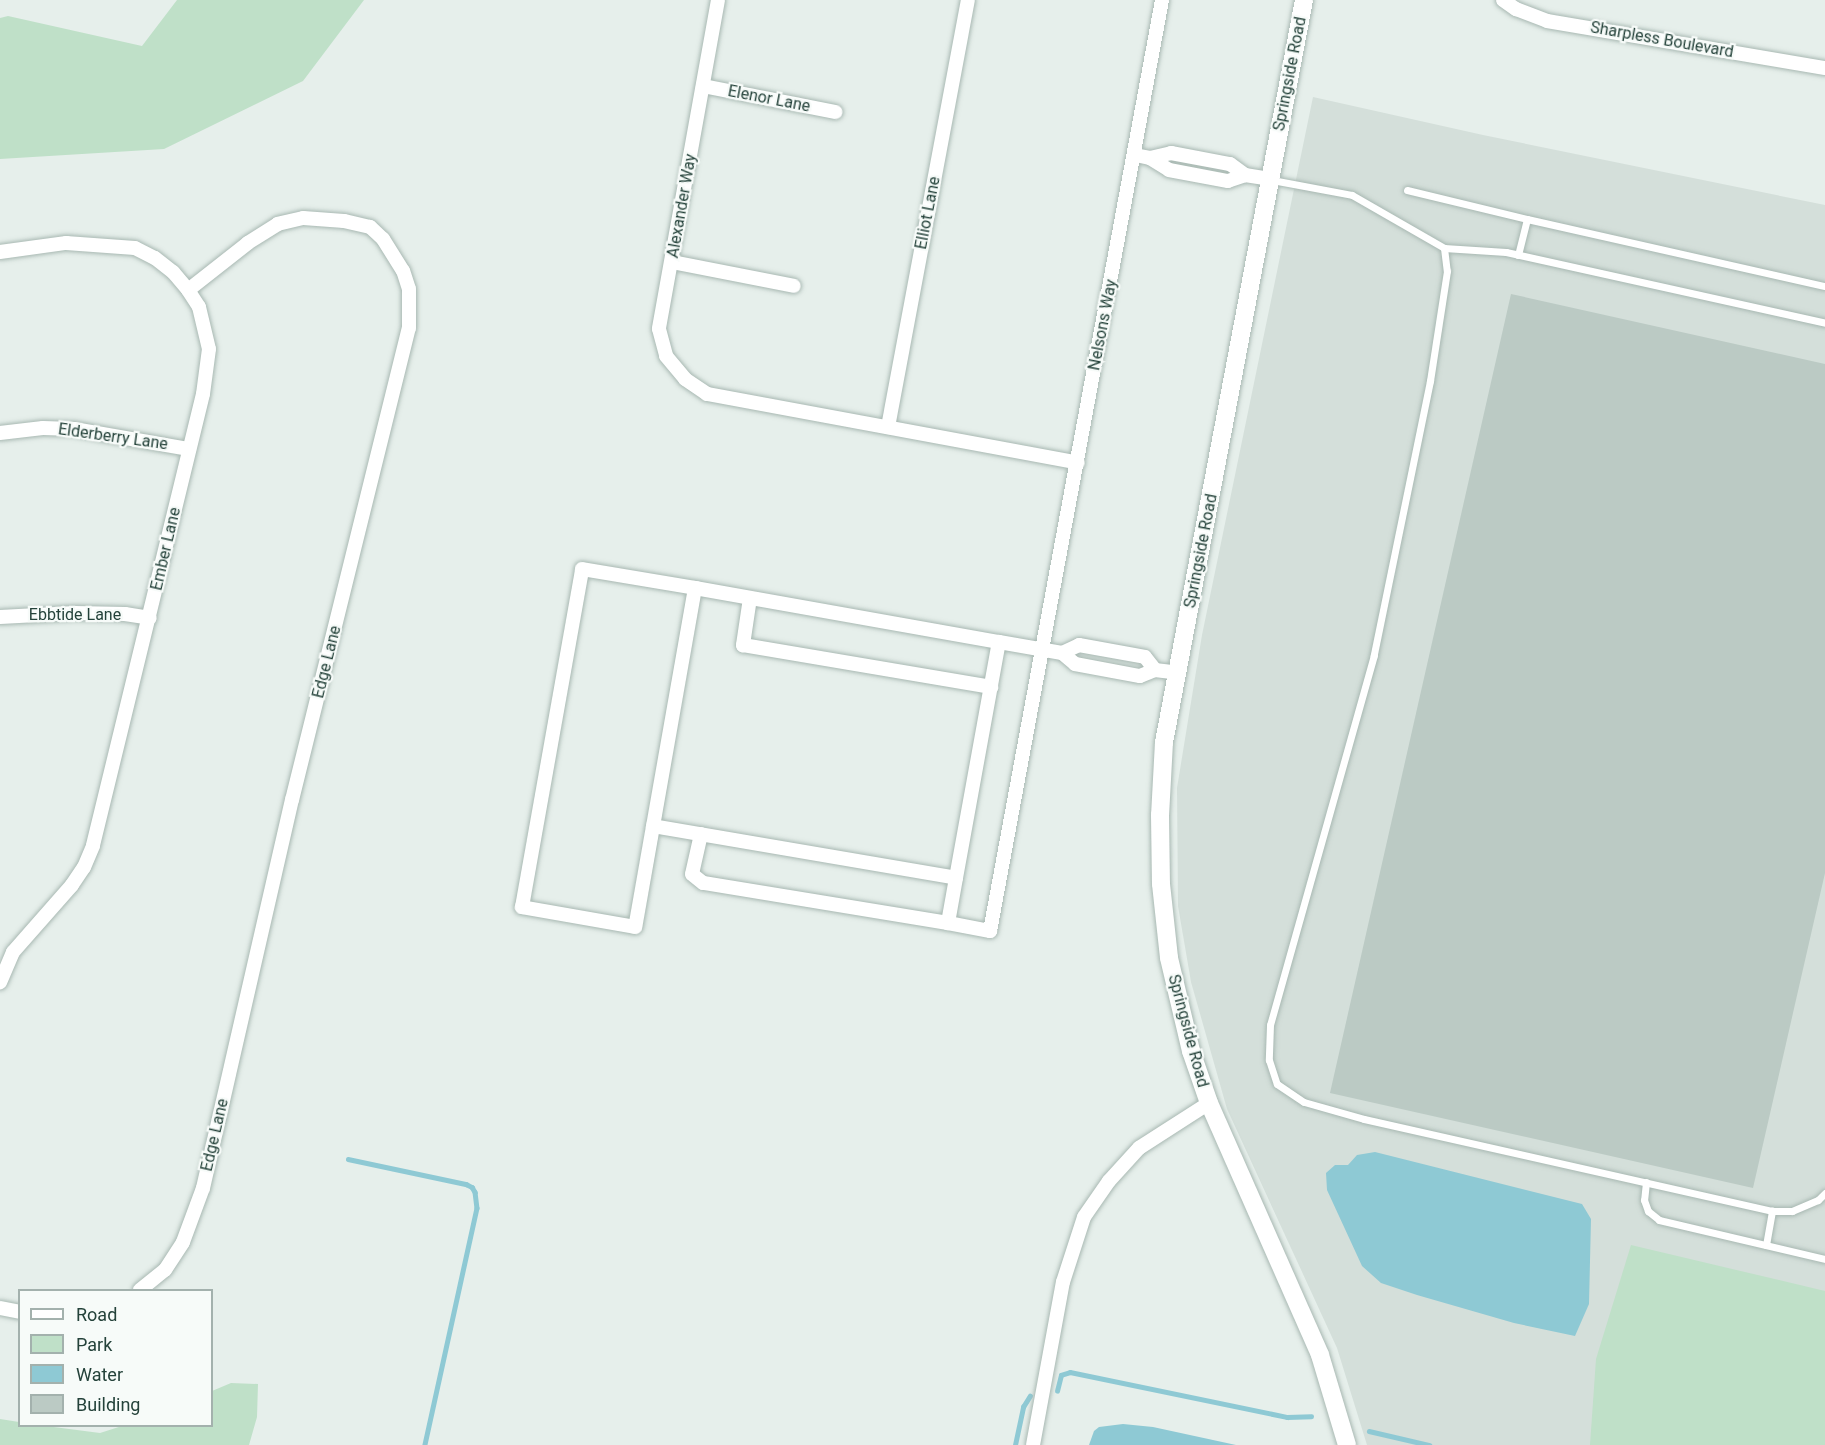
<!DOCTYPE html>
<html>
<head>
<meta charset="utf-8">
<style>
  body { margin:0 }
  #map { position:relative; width:1825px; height:1445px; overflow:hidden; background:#e6efeb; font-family:Roboto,sans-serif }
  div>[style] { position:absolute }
  .built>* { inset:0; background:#d4dfda }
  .green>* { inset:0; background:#bfe0c8 }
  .water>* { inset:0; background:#8ec9d4 }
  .stream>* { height:4.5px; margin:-2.25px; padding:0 2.25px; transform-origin:2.25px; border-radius:2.25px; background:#8ec9d4 }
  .building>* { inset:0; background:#bbcac4 }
  .roads { filter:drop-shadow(0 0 2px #a8b8b2) drop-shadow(0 0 2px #a8b8b2) }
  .service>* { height:7px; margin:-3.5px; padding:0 3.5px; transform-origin:3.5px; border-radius:3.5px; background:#fff }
  .minor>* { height:14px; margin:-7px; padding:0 7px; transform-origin:7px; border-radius:7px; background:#fff }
  .secondary>* { height:18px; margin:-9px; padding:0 9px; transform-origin:9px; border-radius:9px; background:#fff }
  span { translate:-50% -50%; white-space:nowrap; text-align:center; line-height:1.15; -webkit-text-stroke:4.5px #f7fbf9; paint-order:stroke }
  .street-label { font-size:16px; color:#24423a }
  .legend { position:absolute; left:18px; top:1289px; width:195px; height:138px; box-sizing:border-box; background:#f7fbf9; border:2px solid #a3b1ad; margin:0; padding:8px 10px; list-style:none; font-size:18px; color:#24423a }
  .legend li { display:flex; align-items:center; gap:12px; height:30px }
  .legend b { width:30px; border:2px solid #a3b1ad }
</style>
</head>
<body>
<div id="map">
  <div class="built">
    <div style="clip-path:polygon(1313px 97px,1483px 135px,1825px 205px,1825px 1445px,1367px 1445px,1337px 1348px,1227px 1109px,1191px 982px,1178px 906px,1177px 788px,1202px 635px)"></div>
  </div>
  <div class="green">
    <div style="clip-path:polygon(177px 0,364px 0,303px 81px,164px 149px,0 159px,0 18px,8px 16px,142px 46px)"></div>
    <div style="clip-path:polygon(1631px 1245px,1825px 1291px,1825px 1445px,1590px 1445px,1596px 1359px)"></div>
    <div style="clip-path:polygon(231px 1383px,258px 1384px,257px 1417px,249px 1445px,0 1445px,0 1419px,19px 1422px,20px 1426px,46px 1426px,100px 1433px,122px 1426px,212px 1426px,212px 1391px)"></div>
  </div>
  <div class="water">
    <div style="clip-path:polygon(1375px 1152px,1582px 1204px,1591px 1219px,1589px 1304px,1575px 1336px,1514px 1323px,1417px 1295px,1381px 1283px,1362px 1266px,1327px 1190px,1326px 1173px,1335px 1165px,1348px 1165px,1357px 1155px)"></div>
    <div style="clip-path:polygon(1123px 1424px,1153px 1427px,1236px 1445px,1089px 1445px,1094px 1431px,1099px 1427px)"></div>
  </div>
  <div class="stream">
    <div style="left:348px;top:1159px;width:121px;rotate:12deg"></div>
    <div style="left:466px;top:1184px;width:7px;rotate:27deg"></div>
    <div style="left:472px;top:1187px;width:6px;rotate:59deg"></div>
    <div style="left:475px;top:1192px;width:16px;rotate:83deg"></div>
    <div style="left:477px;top:1208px;width:243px;rotate:102.4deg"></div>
    <div style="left:1057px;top:1391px;width:16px;rotate:-76deg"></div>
    <div style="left:1061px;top:1375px;width:9px;rotate:-18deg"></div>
    <div style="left:1070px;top:1372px;width:222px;rotate:11.7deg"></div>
    <div style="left:1287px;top:1417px;width:24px;rotate:-2deg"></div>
    <div style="left:1369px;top:1431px;width:62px;rotate:13.1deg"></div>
    <div style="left:1015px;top:1445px;width:39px;rotate:-78deg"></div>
    <div style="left:1023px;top:1407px;width:13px;rotate:-58deg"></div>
  </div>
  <div class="building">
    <div style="clip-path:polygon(1511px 294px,1825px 364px,1825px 873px,1753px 1188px,1330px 1093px)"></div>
  </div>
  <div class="roads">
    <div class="service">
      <div style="left:1272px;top:180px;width:81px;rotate:10.6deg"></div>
      <div style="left:1352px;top:195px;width:106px;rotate:29.9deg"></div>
      <div style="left:1444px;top:248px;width:62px;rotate:3.7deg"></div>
      <div style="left:1506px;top:252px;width:327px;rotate:12.5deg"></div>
      <div style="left:1407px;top:190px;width:123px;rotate:13.6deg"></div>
      <div style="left:1444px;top:248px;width:23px;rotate:83deg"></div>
      <div style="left:1447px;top:271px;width:111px;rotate:98.8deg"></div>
      <div style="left:1430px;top:381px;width:280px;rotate:101.6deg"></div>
      <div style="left:1374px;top:655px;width:384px;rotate:105.7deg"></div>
      <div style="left:1270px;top:1025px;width:35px;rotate:92deg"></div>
      <div style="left:1269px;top:1060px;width:25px;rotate:72deg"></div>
      <div style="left:1277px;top:1084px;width:32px;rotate:34deg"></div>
      <div style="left:1304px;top:1102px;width:62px;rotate:15.8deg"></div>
      <div style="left:1364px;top:1119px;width:418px;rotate:12.7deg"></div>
      <div style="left:1772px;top:1211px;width:20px"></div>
      <div style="left:1792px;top:1211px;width:28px;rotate:-23deg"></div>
      <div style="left:1818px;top:1200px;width:10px;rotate:-45deg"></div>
      <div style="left:1518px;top:255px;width:37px;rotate:-76deg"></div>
      <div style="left:1527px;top:219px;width:305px;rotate:12.7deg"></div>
      <div style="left:1646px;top:1182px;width:18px;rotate:96deg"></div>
      <div style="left:1644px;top:1200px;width:12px;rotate:70deg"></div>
      <div style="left:1648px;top:1211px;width:14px;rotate:39deg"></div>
      <div style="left:1659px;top:1220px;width:171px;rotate:13.2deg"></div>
      <div style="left:1766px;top:1245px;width:35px;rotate:-80deg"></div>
    </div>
    <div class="minor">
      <div style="left:718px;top:0;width:334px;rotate:100.2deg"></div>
      <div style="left:659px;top:329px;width:28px;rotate:75deg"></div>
      <div style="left:666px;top:356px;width:30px;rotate:50deg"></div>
      <div style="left:685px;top:379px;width:27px;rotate:34deg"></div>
      <div style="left:707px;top:394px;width:377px;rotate:10.5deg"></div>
      <div style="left:1503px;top:0;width:16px;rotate:35deg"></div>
      <div style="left:1516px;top:9px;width:33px;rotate:21deg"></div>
      <div style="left:1547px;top:21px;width:282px;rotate:9.6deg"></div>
      <div style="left:703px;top:86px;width:135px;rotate:11.1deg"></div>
      <div style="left:1135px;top:155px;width:15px;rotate:11deg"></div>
      <div style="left:1150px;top:158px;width:22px;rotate:-13deg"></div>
      <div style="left:1171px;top:153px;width:60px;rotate:10.6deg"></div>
      <div style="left:1230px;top:164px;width:19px;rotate:36deg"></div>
      <div style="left:1245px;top:175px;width:25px;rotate:9deg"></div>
      <div style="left:1150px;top:158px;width:22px;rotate:32deg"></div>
      <div style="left:1169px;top:170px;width:60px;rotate:10.6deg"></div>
      <div style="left:1228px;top:181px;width:18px;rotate:-19deg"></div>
      <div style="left:0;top:252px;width:67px;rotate:-7.8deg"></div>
      <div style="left:66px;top:243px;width:69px;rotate:4.1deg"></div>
      <div style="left:135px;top:248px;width:22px;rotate:27deg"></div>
      <div style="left:155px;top:258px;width:23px;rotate:38deg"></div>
      <div style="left:173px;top:272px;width:23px;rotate:50deg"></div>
      <div style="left:188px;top:290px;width:20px;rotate:57deg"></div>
      <div style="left:199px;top:307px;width:43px;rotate:76.6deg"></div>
      <div style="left:209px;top:349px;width:45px;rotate:97.6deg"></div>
      <div style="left:203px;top:394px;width:465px;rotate:103.7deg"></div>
      <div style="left:93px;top:846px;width:23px;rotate:113deg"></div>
      <div style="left:84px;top:867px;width:22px;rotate:124deg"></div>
      <div style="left:72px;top:885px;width:89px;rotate:131.4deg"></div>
      <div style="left:13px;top:952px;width:33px;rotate:113deg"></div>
      <div style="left:672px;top:262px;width:124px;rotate:11.1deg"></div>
      <div style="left:888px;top:427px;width:434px;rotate:-79.4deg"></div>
      <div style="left:0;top:433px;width:43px;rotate:-6.6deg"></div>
      <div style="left:43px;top:428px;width:31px;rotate:2deg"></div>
      <div style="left:74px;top:429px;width:117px;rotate:9.9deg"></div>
      <div style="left:695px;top:588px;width:344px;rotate:100deg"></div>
      <div style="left:635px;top:927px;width:115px;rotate:-170deg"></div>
      <div style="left:522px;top:907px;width:343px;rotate:-79.9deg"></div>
      <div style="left:582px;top:569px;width:115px;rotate:9.5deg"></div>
      <div style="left:695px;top:588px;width:309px;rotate:10.1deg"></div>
      <div style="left:999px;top:642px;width:64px;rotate:9.9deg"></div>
      <div style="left:1062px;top:653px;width:17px;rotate:40deg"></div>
      <div style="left:1075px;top:664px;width:66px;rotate:10.5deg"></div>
      <div style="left:1140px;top:676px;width:16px;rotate:-22deg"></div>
      <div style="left:1155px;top:670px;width:23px;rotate:7deg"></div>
      <div style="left:750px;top:598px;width:48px;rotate:98.5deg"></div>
      <div style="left:743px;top:645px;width:252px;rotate:9.6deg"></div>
      <div style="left:0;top:617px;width:75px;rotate:-3.1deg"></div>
      <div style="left:75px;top:613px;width:50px;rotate:1.1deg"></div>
      <div style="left:125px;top:614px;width:25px;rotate:9deg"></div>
      <div style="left:1062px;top:653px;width:19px;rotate:-25deg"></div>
      <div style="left:1079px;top:645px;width:67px;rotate:10.3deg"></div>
      <div style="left:1145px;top:657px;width:16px;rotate:52deg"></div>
      <div style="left:653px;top:826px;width:307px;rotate:9.7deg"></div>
      <div style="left:956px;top:878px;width:46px;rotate:100.1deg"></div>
      <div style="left:948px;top:923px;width:248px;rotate:-170.7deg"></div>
      <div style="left:703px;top:883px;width:14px;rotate:-141deg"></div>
      <div style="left:692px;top:874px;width:41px;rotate:-77.3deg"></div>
      <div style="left:956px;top:878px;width:240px;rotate:-79.7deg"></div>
      <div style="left:948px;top:923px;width:43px;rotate:10.8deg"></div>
      <div style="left:990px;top:931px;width:947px;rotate:-79.53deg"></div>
      <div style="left:140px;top:1290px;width:32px;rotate:-39deg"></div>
      <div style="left:165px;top:1270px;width:33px;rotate:-57deg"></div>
      <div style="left:183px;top:1242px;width:58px;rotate:-69.7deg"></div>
      <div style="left:203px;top:1188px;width:398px;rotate:-77.1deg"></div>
      <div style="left:292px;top:800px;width:486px;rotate:-76.1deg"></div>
      <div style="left:409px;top:328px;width:39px;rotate:-90deg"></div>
      <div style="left:409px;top:289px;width:19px;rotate:-108deg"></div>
      <div style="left:403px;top:271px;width:38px;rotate:-122deg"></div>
      <div style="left:383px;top:239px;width:18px;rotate:-137deg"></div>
      <div style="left:370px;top:227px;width:27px;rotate:-167deg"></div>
      <div style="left:344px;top:221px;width:41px;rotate:-175.8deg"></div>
      <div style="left:303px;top:218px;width:26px;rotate:167deg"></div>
      <div style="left:278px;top:224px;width:36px;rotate:148deg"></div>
      <div style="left:248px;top:243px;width:76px;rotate:141.9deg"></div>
      <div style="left:0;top:1308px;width:20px;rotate:11deg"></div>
      <div style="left:1033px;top:1445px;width:166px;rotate:-79.6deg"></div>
      <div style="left:1063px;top:1282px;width:68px;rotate:-72.1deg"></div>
      <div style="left:1084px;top:1217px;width:44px;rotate:-55.2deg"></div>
      <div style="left:1109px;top:1181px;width:45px;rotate:-47.7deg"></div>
      <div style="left:1139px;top:1148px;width:83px;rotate:-32.7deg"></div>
    </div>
    <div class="secondary">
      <div style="left:1304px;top:0;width:755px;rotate:100.68deg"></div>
      <div style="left:1164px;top:742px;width:73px;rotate:93.1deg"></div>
      <div style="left:1160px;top:815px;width:69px;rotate:89.2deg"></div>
      <div style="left:1161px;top:884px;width:74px;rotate:83.8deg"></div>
      <div style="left:1169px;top:958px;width:96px;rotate:76.7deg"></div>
      <div style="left:1191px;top:1051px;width:55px;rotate:70.9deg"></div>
      <div style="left:1209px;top:1103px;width:275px;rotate:66.2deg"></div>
      <div style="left:1320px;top:1355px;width:94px;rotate:73.3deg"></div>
    </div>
  </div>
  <div class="street-label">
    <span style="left:1662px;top:40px;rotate:10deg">Sharpless Boulevard</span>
    <span style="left:1290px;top:74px;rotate:-79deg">Springside Road</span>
    <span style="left:769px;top:99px;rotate:11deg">Elenor Lane</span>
    <span style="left:682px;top:206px;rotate:-80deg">Alexander Way</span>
    <span style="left:928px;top:213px;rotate:-79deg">Elliot Lane</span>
    <span style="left:1103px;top:325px;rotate:-79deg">Nelsons Way</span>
    <span style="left:113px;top:437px;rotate:8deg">Elderberry Lane</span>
    <span style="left:166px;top:549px;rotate:-77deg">Ember Lane</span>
    <span style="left:1201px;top:551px;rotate:-79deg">Springside Road</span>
    <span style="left:75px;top:615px">Ebbtide Lane</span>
    <span style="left:327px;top:662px;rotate:-76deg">Edge Lane</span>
    <span style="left:1188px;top:1031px;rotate:75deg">Springside Road</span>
    <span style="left:215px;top:1135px;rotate:-77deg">Edge Lane</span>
  </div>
  <ul class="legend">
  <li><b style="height:8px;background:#fff"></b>Road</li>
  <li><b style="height:16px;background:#bfe0c8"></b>Park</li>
  <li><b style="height:16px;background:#8ec9d4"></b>Water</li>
  <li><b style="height:16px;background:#bbcac4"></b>Building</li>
  </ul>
</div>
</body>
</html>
